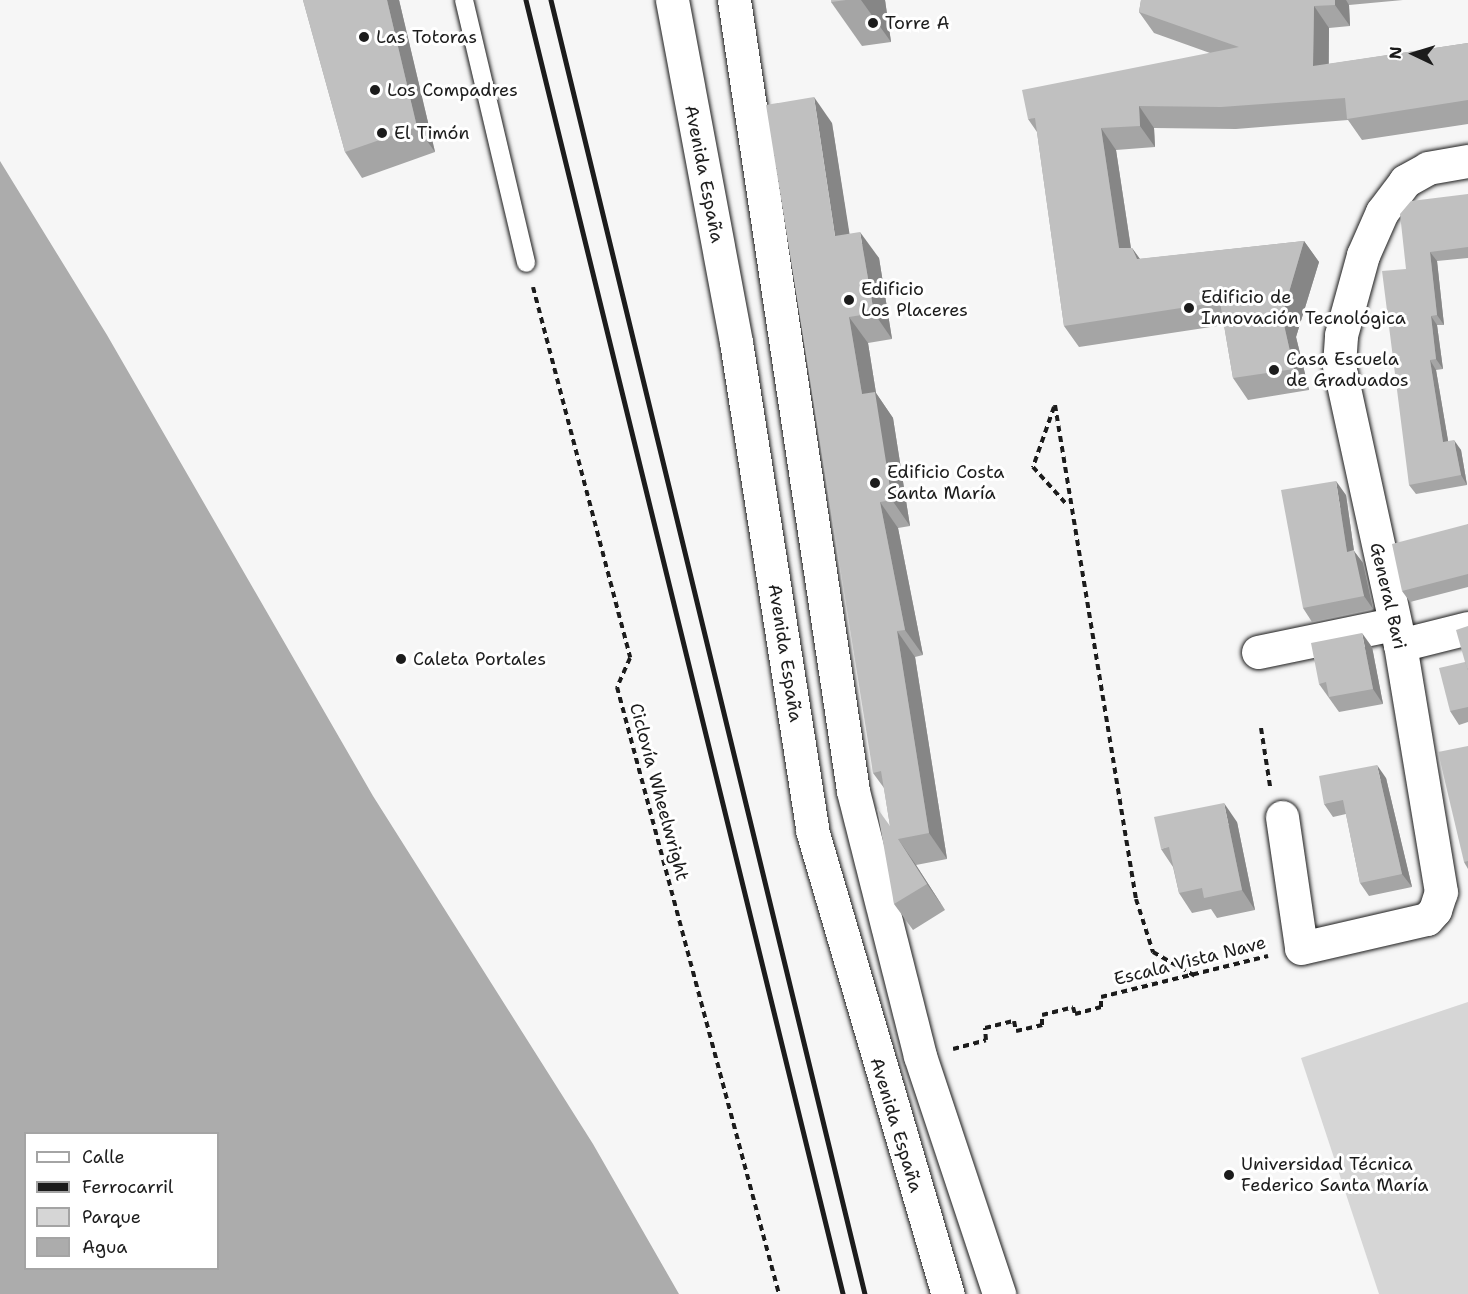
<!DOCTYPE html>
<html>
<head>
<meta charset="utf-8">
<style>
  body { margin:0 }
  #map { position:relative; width:1468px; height:1294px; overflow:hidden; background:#f6f6f6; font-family:"Shantell Sans",sans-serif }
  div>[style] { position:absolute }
  .green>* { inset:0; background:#d6d6d6 }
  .water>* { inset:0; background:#acacac }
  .path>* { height:4px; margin-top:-2px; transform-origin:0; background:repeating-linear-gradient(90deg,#1c1c1c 0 6px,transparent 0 10.5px) }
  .roads { filter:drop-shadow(0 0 2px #1c1c1c) drop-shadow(0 0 2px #1c1c1c) }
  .lane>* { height:18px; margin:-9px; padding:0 9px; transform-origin:9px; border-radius:9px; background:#fff }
  .street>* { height:33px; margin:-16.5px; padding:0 16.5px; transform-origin:16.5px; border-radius:16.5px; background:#fff }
  .primary>* { height:33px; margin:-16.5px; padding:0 16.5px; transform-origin:16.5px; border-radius:16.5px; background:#fff }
  .rail>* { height:4.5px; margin:-2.25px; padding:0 2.25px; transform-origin:2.25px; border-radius:2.25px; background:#1c1c1c }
  .wall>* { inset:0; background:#a5a5a5 }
  .shaded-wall>* { inset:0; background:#868686 }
  .building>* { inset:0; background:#c0c0c0 }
  .dots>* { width:16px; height:16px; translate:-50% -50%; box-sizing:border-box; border:3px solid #fff; border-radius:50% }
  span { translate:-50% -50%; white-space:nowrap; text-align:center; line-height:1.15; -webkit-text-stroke:6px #fff; paint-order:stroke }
  .poi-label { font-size:18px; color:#1c1c1c }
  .left { translate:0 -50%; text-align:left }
  .street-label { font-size:18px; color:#1c1c1c }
  .legend { position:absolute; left:24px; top:1132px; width:195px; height:138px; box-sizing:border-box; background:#fff; border:2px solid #a4a4a4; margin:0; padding:8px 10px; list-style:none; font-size:18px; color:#1c1c1c }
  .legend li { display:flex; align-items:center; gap:12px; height:30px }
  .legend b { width:30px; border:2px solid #a4a4a4 }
  .north { position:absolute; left:1384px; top:24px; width:60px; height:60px; -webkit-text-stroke:4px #fff; paint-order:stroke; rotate:274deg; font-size:16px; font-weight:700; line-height:24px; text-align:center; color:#1c1c1c }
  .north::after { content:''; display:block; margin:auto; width:21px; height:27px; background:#1c1c1c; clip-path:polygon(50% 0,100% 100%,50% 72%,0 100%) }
</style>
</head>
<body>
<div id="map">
  <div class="green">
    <div style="clip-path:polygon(1468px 1002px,1468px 1294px,1379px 1294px,1301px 1058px)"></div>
  </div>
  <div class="water">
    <div style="clip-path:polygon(evenodd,0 161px,107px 335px,373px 796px,593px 1144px,679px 1294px,0 1294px,0 161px,26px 1134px,218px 1134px,218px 1268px,26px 1268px,26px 1134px)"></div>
  </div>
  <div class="path">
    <div style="left:533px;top:287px;width:383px;rotate:75.3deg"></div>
    <div style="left:630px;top:658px;width:32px;rotate:114deg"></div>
    <div style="left:617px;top:687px;width:628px;rotate:75.06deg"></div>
    <div style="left:1055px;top:405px;width:501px;rotate:80.69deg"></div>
    <div style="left:1136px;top:899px;width:56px;rotate:72.2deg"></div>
    <div style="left:1153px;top:952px;width:48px;rotate:29.7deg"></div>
    <div style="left:1054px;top:407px;width:64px;rotate:109.3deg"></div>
    <div style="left:1033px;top:467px;width:52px;rotate:48.1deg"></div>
    <div style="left:1261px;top:728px;width:59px;rotate:81.2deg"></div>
    <div style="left:953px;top:1049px;width:34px;rotate:-15deg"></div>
    <div style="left:986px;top:1040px;width:12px;rotate:-95deg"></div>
    <div style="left:985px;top:1028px;width:30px;rotate:-14deg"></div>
    <div style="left:1014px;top:1021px;width:10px;rotate:79deg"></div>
    <div style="left:1016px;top:1031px;width:27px;rotate:-13deg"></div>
    <div style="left:1042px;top:1025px;width:10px;rotate:-90deg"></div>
    <div style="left:1042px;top:1015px;width:32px;rotate:-14deg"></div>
    <div style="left:1073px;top:1007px;width:7px;rotate:74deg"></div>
    <div style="left:1075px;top:1014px;width:27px;rotate:-15deg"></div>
    <div style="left:1101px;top:1007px;width:10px;rotate:-90deg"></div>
    <div style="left:1101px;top:997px;width:172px;rotate:-13.8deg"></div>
  </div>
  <div class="roads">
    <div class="lane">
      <div style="left:464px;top:0;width:270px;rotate:76.7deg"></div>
    </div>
    <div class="street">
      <div style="left:1400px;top:645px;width:70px;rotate:-14deg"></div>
      <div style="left:1258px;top:652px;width:138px;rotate:-11.7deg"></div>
      <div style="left:1282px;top:817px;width:132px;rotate:81.7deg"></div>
      <div style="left:1301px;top:948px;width:129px;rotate:-13deg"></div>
      <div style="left:1427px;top:919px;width:12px;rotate:-48deg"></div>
      <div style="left:1435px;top:910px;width:19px;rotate:-72deg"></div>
      <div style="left:1441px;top:892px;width:250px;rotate:-99.4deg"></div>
      <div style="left:1400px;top:645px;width:287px;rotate:-102.3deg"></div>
      <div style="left:1339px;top:365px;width:30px;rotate:-86deg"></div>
      <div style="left:1341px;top:335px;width:83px;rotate:-74.6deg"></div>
      <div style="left:1363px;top:255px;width:47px;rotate:-66.2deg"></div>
      <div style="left:1382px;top:212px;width:39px;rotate:-53deg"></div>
      <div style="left:1405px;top:181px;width:26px;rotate:-29deg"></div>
      <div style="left:1428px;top:168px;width:41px;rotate:-9.9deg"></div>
    </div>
    <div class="primary">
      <div style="left:672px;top:0;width:348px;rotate:79.4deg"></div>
      <div style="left:736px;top:342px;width:494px;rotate:81.1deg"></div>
      <div style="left:812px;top:830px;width:484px;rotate:73.7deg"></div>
      <div style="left:734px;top:0;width:800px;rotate:81.44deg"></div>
      <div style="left:853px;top:791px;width:273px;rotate:75.8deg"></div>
      <div style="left:920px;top:1056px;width:251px;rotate:71.6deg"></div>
    </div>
  </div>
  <div class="rail">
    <div style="left:526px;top:0;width:1332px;rotate:76.23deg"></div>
    <div style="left:551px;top:0;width:1332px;rotate:76.36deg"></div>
  </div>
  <div class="wall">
    <div style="clip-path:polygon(303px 0,399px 0,435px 152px,362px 178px,345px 152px)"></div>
    <div style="clip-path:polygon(831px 0,885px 0,891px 42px,862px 46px,831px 2px)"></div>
    <div style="clip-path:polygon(1141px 0,1403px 0,1349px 5px,1350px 26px,1329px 28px,1329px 64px,1468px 43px,1468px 124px,1362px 140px,1348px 120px,1236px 129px,1154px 128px,1155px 147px,1116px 150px,1131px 248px,1132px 248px,1140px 259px,1304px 241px,1319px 262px,1296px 337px,1309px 390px,1248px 400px,1233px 378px,1224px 325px,1079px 347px,1064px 326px,1037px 132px,1028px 119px,1210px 53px,1154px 33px,1139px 12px)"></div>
    <div style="clip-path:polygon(832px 123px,849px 234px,879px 258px,892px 339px,868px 343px,876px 393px,893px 418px,910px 526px,898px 528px,923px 655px,915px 657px,947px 859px,916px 865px,945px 910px,913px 930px,894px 904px,890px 826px,884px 788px,873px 773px)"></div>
    <div style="clip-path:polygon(1468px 194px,1468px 258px,1437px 261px,1444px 325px,1437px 325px,1443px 369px,1436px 370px,1448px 441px,1461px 450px,1467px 485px,1416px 494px,1409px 485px,1406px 269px)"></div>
    <div style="clip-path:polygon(1346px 495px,1354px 551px,1363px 563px,1373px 609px,1312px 622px,1303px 608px)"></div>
    <div style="clip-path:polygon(1468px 524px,1468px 587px,1410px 602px,1402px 591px)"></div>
    <div style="clip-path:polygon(1468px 626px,1468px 722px,1459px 725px,1450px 711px,1465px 662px)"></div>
    <div style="clip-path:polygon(1372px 647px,1383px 704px,1339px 712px,1319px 684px)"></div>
    <div style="clip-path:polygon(1468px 746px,1468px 869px,1464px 862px)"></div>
    <div style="clip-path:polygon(1386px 778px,1412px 887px,1369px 896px,1360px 883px,1346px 814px,1333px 817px,1324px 804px)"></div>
    <div style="clip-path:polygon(1237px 822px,1255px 910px,1217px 918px,1211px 909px,1192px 913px,1179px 893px,1173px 867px,1161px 849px)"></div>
  </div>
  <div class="shaded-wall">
    <div style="clip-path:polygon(387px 0,399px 0,435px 152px,417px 127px)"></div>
    <div style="clip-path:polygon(861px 0,885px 0,891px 42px)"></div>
    <div style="clip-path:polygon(1335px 0,1346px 0,1349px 5px,1350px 26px,1335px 5px)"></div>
    <div style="clip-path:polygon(1314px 6px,1329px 28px,1328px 88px,1313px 66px)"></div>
    <div style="clip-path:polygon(814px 97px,832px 123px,854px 262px,835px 236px)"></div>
    <div style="clip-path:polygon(1139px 106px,1154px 128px,1155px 147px,1140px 126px)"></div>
    <div style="clip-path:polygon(1101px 128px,1116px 150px,1134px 269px,1119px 248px)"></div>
    <div style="clip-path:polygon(860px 232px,879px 258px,892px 339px,874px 313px)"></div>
    <div style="clip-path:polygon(1304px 241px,1319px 262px,1296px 337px,1309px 390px,1294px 369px,1282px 316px)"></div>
    <div style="clip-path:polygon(1132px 248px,1147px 269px,1137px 259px)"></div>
    <div style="clip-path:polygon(1430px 252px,1437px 261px,1444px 325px,1437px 315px)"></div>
    <div style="clip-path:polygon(1431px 316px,1437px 325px,1443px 369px,1436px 359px)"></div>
    <div style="clip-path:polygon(849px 317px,868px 343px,876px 393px,893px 418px,910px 526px,892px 500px,862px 394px)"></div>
    <div style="clip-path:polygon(1430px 360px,1436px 370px,1450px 452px,1443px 442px)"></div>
    <div style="clip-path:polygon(1454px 440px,1461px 450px,1467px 485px,1461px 475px)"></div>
    <div style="clip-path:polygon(1336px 481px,1346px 495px,1354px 551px,1363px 563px,1373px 609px,1364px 596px,1347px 552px)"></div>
    <div style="clip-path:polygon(880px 502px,898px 528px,923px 655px,905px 630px)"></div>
    <div style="clip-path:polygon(897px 631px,915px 657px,947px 859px,929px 833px)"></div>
    <div style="clip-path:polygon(1362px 633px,1372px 647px,1383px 704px,1373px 689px)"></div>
    <div style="clip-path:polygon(1377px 765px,1386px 778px,1412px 887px,1402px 874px)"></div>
    <div style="clip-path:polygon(1224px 803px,1237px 822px,1255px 910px,1242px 890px)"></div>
    <div style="clip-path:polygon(898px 839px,916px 865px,945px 910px,927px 884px)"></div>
  </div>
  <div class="building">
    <div style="clip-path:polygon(303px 0,387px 0,417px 127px,345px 152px)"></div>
    <div style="clip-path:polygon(831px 0,846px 0,831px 2px)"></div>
    <div style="clip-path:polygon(1141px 0,1335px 0,1335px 5px,1314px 6px,1313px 66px,1468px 43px,1468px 100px,1347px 119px,1345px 98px,1221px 107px,1139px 106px,1140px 126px,1101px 128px,1119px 248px,1132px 248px,1137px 259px,1304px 241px,1282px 316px,1294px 369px,1233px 378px,1220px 302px,1064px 326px,1035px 118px,1028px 119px,1022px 90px,1239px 47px,1139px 12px)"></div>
    <div style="clip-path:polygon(814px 97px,835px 236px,860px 232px,874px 313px,849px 317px,862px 394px,875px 392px,892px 500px,880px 502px,905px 630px,897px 631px,929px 833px,898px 839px,927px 884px,894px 904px,877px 808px,890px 826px,881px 771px,873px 773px,766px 105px)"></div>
    <div style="clip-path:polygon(1468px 194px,1468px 247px,1430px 252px,1437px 315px,1431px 316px,1436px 359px,1430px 360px,1443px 442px,1454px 440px,1461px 475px,1409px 485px,1382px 271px,1406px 269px,1400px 214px,1411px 201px)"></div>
    <div style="clip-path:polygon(1336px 481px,1347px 552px,1354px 550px,1364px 596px,1303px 608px,1281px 490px)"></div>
    <div style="clip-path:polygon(1468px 524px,1468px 574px,1402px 591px,1392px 544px)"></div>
    <div style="clip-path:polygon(1468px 626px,1468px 668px,1467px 669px,1456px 630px)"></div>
    <div style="clip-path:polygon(1362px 633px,1373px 689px,1329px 697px,1326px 682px,1319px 684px,1311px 643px)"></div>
    <div style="clip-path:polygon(1465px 662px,1468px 670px,1468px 707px,1450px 711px,1439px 668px)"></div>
    <div style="clip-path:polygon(1468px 746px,1468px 861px,1464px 862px,1438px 752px)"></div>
    <div style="clip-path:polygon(1377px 765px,1402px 874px,1360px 883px,1343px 800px,1324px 804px,1319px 776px)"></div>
    <div style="clip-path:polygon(1224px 803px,1242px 890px,1204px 898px,1202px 888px,1179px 893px,1169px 847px,1161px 849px,1154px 817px)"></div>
  </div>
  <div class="dots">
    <div style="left:873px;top:23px;background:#1c1c1c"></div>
    <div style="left:364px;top:37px;background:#1c1c1c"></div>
    <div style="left:375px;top:90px;background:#1c1c1c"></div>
    <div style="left:382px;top:133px;background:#1c1c1c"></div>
    <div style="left:849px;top:300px;background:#1c1c1c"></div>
    <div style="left:1189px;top:308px;background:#1c1c1c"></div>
    <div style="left:1274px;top:370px;background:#1c1c1c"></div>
    <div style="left:875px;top:483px;background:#1c1c1c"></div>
    <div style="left:401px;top:659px;background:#1c1c1c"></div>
    <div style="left:1229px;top:1175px;background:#1c1c1c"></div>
  </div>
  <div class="poi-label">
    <span class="left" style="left:885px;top:23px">Torre A</span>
    <span class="left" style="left:376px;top:37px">Las Totoras</span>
    <span class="left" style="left:387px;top:90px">Los Compadres</span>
    <span class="left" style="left:394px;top:133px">El Timón</span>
    <span class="left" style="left:861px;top:300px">Edificio<br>Los Placeres</span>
    <span class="left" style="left:1201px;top:308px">Edificio de<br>Innovación Tecnológica</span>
    <span class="left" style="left:1286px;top:370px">Casa Escuela<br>de Graduados</span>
    <span class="left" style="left:887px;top:483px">Edificio Costa<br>Santa María</span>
    <span class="left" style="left:413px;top:659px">Caleta Portales</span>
    <span class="left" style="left:1241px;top:1175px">Universidad Técnica<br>Federico Santa María</span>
  </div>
  <div class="street-label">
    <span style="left:704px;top:174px;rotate:79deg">Avenida España</span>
    <span style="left:1388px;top:596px;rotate:77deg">General Bari</span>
    <span style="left:785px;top:653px;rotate:81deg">Avenida España</span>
    <span style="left:659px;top:792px;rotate:75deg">Ciclovía Wheelwright</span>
    <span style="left:1190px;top:961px;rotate:-14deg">Escala Vista Nave</span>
    <span style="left:896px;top:1125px;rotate:73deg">Avenida España</span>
  </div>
  <ul class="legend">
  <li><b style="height:8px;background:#fff"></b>Calle</li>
  <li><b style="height:8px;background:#1c1c1c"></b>Ferrocarril</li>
  <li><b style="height:16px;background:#d6d6d6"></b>Parque</li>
  <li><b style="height:16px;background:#acacac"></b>Agua</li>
  </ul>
  <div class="north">N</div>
</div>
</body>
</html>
